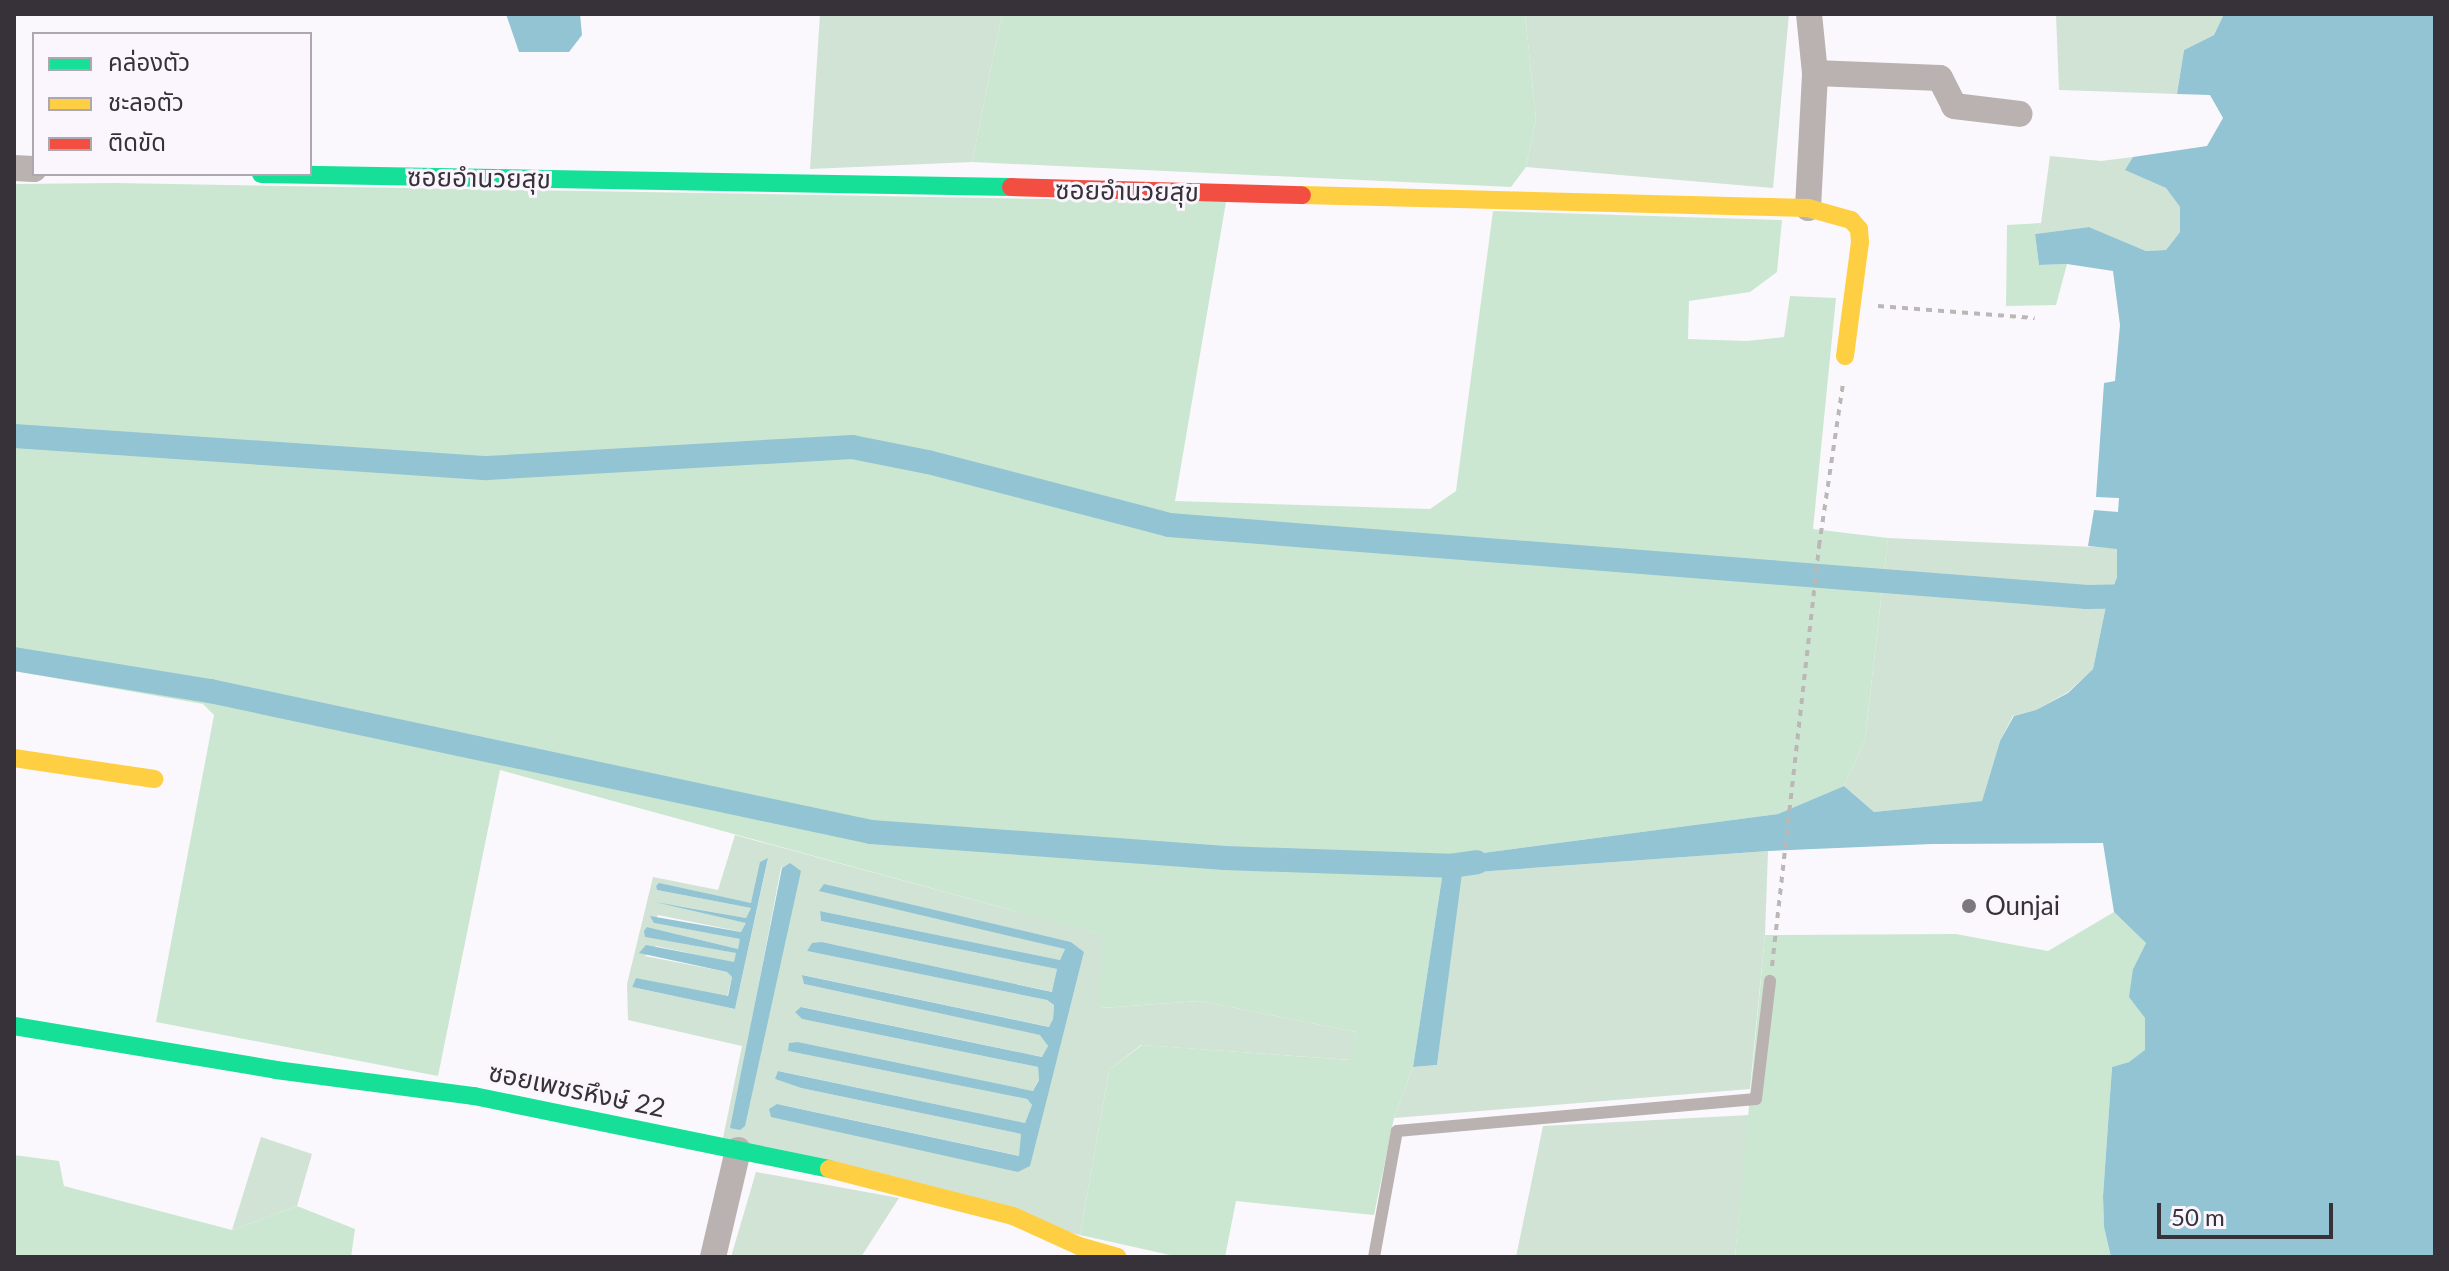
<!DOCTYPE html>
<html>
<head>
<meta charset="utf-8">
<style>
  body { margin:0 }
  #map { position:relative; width:2449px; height:1271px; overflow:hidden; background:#faf8fc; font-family:Lato,"Noto Sans Thai",sans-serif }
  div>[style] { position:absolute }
  .green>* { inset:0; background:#d1e3d4 }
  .forest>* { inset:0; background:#cce7d1 }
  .water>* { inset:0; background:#92c4d3 }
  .canal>* { height:24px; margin:-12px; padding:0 12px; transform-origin:12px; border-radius:12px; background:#92c4d3 }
  .path>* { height:4px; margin-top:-2px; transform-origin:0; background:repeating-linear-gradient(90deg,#bbb7b6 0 6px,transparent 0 12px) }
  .lane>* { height:12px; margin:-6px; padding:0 6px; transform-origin:6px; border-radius:6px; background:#bab2b0 }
  .street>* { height:26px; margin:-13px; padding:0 13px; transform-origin:13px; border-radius:13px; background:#bab2b0 }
  .fast>* { height:18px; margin:-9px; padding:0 9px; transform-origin:9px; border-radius:9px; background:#16e098 }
  .slow>* { height:18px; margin:-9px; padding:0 9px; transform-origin:9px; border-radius:9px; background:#ffcf43 }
  .jam>* { height:18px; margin:-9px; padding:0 9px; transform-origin:9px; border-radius:9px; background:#f24e42 }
  .dots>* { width:22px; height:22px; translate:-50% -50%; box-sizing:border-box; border:4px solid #fbf6fe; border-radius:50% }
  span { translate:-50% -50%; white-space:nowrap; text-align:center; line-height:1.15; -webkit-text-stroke:6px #fbf6fe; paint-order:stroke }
  .street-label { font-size:26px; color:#37323a }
  .poi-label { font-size:26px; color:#37323a }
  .left { translate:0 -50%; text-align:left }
  .frame { position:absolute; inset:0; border:16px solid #37323a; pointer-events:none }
  .legend { position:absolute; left:32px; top:32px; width:280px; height:144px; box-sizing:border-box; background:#fbf6fe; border:2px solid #ada8b0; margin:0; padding:10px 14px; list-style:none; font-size:24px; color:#37323a }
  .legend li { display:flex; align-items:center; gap:16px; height:40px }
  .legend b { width:40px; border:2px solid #ada8b0 }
  .scale { position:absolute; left:2157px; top:1203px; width:176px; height:36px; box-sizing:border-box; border:4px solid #37323a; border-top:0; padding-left:10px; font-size:24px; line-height:28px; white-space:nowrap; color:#37323a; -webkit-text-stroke:6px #fbf6fe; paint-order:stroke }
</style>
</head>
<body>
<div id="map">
  <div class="green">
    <div style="clip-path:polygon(820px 14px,1002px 14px,972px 162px,810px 169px)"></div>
    <div style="clip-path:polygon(1525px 14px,1789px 14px,1773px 188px,1526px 167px,1536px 119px)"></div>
    <div style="clip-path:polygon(2056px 14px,2224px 14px,2214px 35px,2184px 50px,2177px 94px,2059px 90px)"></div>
    <div style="clip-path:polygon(2050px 156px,2101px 161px,2133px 157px,2126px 170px,2166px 188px,2180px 207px,2180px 232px,2166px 250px,2146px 251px,2089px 227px,2035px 234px,2041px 223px)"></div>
    <div style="clip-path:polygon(1888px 538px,2117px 548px,2117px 577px,2106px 606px,2093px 669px,2068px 692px,2036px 710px,2013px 716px,2000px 741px,1982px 801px,1874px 812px,1844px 786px,1865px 740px)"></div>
    <div style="clip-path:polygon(evenodd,735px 835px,1103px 935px,1101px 1008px,1200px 1001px,1356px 1032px,1352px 1060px,1141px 1045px,1109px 1070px,1080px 1235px,723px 1138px,742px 1046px,628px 1020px,627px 984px,653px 877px,718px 890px,735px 835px,768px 859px,735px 1009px,632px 987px,636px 978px,727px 997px,732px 977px,727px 972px,645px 956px,656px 946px,735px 963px,737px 953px,646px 937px,647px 927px,738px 949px,741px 939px,654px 923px,658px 915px,742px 932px,747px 923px,674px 905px,746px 918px,751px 908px,657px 890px,656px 886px,751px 903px,768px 859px,735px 835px,791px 863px,731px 1129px,781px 868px,791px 863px,735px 835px,824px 885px,1071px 942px,1084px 952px,1029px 1166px,1018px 1172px,778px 1104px,1020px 1156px,1021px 1134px,801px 1088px,775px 1079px,779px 1071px,1025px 1123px,1032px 1105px,1027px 1099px,788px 1051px,798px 1042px,1033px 1091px,1039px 1079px,1038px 1067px,802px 1019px,795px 1012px,802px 1007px,1043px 1057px,1048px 1046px,1041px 1035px,804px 984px,803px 975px,1050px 1027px,1053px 1019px,1054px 1005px,1047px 1000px,807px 951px,822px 942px,1053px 992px,1057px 969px,821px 921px,820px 911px,1060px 960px,1065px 949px,824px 885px)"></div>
    <div style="clip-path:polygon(1768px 851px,1765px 935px,1750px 1089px,1394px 1118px,1413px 1067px,1437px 1065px,1461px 873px)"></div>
    <div style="clip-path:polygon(1749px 1115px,1735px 1257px,1516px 1257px,1543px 1126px)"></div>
    <div style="clip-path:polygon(261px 1137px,312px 1154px,297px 1206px,232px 1230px)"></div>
    <div style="clip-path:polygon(756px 1172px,899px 1198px,861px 1257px,731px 1257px)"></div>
  </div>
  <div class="forest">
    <div style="clip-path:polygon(1002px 14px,1525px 14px,1536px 119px,1526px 167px,1511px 187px,972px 162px)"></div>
    <div style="clip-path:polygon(115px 183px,1226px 202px,1175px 501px,1430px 509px,1456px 491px,1493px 211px,1782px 220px,1777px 272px,1750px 292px,1689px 301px,1688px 339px,1747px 341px,1784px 337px,1790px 296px,1836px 298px,1813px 529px,1888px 538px,1865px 740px,1844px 786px,1778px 814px,1445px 858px,1413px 1067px,1394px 1118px,1374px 1215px,1236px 1201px,1225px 1257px,1179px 1257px,1080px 1235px,1109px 1070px,1142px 1045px,1351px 1060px,1356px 1032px,1200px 1001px,1100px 1008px,1102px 935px,500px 770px,438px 1076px,156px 1022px,214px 715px,203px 704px,14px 671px,14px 184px)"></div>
    <div style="clip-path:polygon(2041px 223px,2035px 234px,2039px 265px,2067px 264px,2056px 305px,2006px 306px,2007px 225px)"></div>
    <div style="clip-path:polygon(2114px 912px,2146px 943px,2133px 969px,2145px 1018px,2145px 1051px,2129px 1062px,2112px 1067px,2103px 1196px,2104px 1227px,2111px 1257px,1735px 1257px,1765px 935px,1956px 934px,2048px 951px)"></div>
    <div style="clip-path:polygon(14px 1155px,59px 1161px,64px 1186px,232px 1230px,297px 1206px,355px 1229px,351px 1257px,14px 1257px)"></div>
  </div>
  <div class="water">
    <div style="clip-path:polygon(506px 14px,580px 14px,582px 35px,569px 52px,519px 52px)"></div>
    <div style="clip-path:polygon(2224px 14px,2435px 14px,2435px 1257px,2111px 1257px,2104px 1227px,2103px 1196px,2112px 1067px,2129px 1062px,2145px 1050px,2145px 1018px,2129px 997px,2133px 969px,2146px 943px,2114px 912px,2103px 843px,1932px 844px,1768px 851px,1462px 873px,1437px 1065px,1413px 1067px,1445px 858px,1778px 814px,1844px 786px,1874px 812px,1982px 801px,2000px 741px,2014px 716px,2036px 710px,2068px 693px,2093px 669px,2106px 606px,2117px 577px,2117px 549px,2088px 546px,2094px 510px,2118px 512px,2119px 498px,2096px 497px,2104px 383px,2115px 381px,2120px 325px,2113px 271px,2067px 264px,2039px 265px,2035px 234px,2089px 227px,2146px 251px,2166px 250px,2180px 232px,2180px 207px,2166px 188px,2125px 170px,2133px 157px,2207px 146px,2223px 118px,2210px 95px,2177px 94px,2184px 50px,2214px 35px)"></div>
    <div style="clip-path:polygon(768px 858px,735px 1009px,632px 987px,636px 978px,728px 996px,732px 977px,727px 972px,639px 953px,646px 945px,734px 962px,736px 953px,645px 937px,644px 931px,647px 927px,738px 949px,740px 939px,654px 923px,650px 916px,741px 932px,746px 923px,655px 902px,746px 918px,751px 908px,657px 890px,656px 886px,659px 883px,751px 903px,760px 862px)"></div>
    <div style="clip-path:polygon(790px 863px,801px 871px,745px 1126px,740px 1130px,730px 1128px,782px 868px)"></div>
    <div style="clip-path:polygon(824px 884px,1071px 942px,1084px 952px,1030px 1166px,1018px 1172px,771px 1117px,769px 1109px,777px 1104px,1019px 1156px,1021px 1134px,801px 1088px,775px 1079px,778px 1071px,1025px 1123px,1032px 1105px,1027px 1099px,788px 1051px,789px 1043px,798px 1042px,1033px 1091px,1039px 1080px,1038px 1067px,802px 1019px,795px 1012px,801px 1007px,1042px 1057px,1048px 1046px,1040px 1035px,804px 984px,802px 975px,1049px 1027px,1053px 1019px,1054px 1005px,1047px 1000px,807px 951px,812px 943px,822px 942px,1052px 992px,1057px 969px,821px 921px,820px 911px,1060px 960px,1065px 949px,819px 891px)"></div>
  </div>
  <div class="canal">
    <div style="left:14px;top:436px;width:474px;rotate:3.9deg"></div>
    <div style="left:487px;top:468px;width:366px;rotate:-3.3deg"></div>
    <div style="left:852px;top:447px;width:77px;rotate:11.2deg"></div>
    <div style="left:928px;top:462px;width:249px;rotate:14.6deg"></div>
    <div style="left:1169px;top:525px;width:921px;rotate:4.48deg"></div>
    <div style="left:2087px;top:597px;width:54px;rotate:-1.1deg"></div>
    <div style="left:14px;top:659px;width:199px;rotate:9.3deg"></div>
    <div style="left:210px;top:691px;width:676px;rotate:12.04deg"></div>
    <div style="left:871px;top:832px;width:355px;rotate:4.2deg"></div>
    <div style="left:1225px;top:858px;width:225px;rotate:2deg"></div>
    <div style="left:1450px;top:866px;width:27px;rotate:-8deg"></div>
  </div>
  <div class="path">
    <div style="left:1878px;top:306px;width:157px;rotate:4.4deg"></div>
    <div style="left:1772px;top:966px;width:423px;rotate:-83.6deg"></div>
    <div style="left:1819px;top:546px;width:165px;rotate:-81.6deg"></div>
  </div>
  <div class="lane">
    <div style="left:1374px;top:1257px;width:128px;rotate:-79.7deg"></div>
    <div style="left:1397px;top:1131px;width:360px;rotate:-5.1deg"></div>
    <div style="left:1756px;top:1099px;width:119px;rotate:-83.2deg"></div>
  </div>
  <div class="street">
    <div style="left:1815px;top:73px;width:125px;rotate:2.3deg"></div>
    <div style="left:1940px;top:78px;width:31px;rotate:63deg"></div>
    <div style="left:1954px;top:106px;width:66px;rotate:6.9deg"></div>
    <div style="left:14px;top:168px;width:20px;rotate:3deg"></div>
    <div style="left:1808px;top:208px;width:135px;rotate:-87deg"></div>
    <div style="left:1815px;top:73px;width:59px;rotate:-95.8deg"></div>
    <div style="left:713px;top:1257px;width:110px;rotate:-76.8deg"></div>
  </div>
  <div class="fast">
    <div style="left:261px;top:174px;width:750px;rotate:0.99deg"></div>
    <div style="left:14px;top:1026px;width:266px;rotate:9.5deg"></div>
    <div style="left:276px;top:1070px;width:200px;rotate:7.5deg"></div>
    <div style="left:474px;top:1096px;width:362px;rotate:11.6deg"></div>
  </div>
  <div class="slow">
    <div style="left:1302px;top:195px;width:506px;rotate:1.47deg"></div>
    <div style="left:1808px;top:208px;width:45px;rotate:15.6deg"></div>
    <div style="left:1851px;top:220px;width:12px;rotate:48deg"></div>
    <div style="left:1859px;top:229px;width:13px;rotate:86deg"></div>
    <div style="left:1860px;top:242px;width:115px;rotate:97.5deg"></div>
    <div style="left:14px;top:758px;width:142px;rotate:8.5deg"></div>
    <div style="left:829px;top:1169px;width:190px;rotate:14.3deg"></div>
    <div style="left:1013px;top:1216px;width:72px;rotate:24.4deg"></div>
    <div style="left:1079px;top:1246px;width:40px;rotate:16deg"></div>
  </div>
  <div class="jam">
    <div style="left:1011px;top:187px;width:291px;rotate:1.6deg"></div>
  </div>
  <div class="dots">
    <div style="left:1969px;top:906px;background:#7b777e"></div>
  </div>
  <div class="street-label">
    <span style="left:479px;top:178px;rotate:1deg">ซอยอำนวยสุข</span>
    <span style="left:1127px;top:191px;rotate:1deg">ซอยอำนวยสุข</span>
    <span style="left:577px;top:1090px;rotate:12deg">ซอยเพชรหึงษ์ 22</span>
  </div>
  <div class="poi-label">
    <span class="left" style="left:1985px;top:906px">Ounjai</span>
  </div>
  <div class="frame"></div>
  <ul class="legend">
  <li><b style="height:10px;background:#16e098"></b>คล่องตัว</li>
  <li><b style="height:10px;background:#ffcf43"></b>ชะลอตัว</li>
  <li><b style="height:10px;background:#f24e42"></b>ติดขัด</li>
  </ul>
  <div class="scale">50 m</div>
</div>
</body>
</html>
